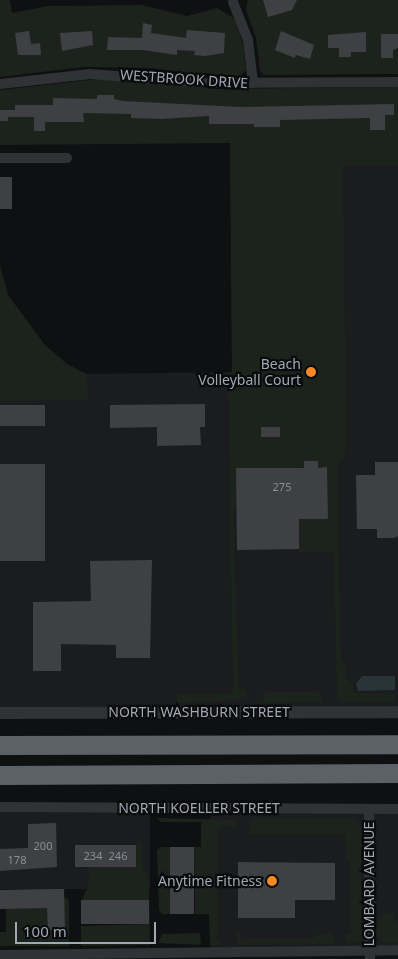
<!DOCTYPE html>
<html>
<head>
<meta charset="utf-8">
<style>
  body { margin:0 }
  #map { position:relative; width:398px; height:959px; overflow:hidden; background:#0f1011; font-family:"Noto Sans",sans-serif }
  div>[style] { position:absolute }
  .built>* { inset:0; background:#1b1c1e; transform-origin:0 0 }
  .green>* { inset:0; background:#1c231c }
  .water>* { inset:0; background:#293439 }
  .building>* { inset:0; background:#3e4044; transform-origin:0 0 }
  .minor>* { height:10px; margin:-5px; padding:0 5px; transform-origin:5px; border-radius:5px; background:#303236 }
  .tertiary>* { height:12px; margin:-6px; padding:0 6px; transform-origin:6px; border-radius:6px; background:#303236 }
  .motorway>* { height:19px; margin:-9.5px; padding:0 9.5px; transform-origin:9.5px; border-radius:9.5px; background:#5c6167 }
  .dots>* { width:14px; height:14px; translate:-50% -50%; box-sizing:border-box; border:2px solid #0a0b0c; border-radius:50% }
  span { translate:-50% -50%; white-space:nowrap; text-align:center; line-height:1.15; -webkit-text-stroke:4.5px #0a0b0c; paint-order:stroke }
  .number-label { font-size:11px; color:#888f96 }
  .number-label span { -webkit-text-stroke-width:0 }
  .street-label { font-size:14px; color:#a0a9b2 }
  .poi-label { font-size:14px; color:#a0a9b2 }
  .right { translate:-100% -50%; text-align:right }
  .scale { position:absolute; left:15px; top:922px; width:141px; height:22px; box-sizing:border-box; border:2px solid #a0a9b2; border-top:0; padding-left:6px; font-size:15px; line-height:18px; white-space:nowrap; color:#a0a9b2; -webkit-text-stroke:4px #0a0b0c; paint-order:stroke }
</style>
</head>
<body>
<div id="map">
  <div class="built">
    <div style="clip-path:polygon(230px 143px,398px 146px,398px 712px,0 713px,0 375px,232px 372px)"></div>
    <div style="left:0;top:807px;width:150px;height:82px"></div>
    <div style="left:211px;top:808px;width:187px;height:146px"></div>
  </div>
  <div class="green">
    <div style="clip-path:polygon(0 0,10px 0,12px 13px,48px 6px,142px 5px,187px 16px,217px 8px,234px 18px,243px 44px,246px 70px,240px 76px,213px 76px,151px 68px,84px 67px,0 77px)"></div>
    <div style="clip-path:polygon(248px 0,398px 0,398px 74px,264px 75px,260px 71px,256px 38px,246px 10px)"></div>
    <div style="clip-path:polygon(98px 79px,217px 89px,398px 87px,398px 165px,343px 165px,346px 441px,344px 460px,338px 464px,337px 469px,341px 660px,347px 665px,346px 678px,353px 684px,354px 693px,396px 694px,394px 702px,342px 702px,337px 699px,334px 552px,299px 552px,299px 519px,328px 519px,327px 467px,236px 469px,237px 506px,233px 509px,239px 689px,246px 690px,247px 700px,177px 703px,176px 694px,233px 693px,228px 373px,232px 372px,230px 143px,0 145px,0 90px)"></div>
    <div style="clip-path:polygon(0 265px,8px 295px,45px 345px,67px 364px,87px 374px,88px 400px,0 401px)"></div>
    <div style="clip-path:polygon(265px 692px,319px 692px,323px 699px,321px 702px,264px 703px,262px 695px)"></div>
    <div style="clip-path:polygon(157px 818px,238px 820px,235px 828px,223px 826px,217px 829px,218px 933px,215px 939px,224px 945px,210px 945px,209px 914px,195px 914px,194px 847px,201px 847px,201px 822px,161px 822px)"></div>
    <div style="clip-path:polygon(254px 818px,353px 818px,358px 821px,361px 827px,361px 942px,347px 943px,346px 941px,345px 934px,351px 934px,350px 861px,346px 857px,346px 834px,249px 834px,250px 822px)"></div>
    <div style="clip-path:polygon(136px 843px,142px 843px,142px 869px,147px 873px,149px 886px,150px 945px,81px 946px,81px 926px,149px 924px,148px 900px,81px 901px,88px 887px,89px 867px,136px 867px)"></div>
    <div style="clip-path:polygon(161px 847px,170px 847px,171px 914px,162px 914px,159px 910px,157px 850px)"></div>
    <div style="clip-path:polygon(53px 889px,54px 898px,67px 898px,69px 901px,69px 946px,0 946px,0 932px,6px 932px,6px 899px,9px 890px)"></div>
    <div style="clip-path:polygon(393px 912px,393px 921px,398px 921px,398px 943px,383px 943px,377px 937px,377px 916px)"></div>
    <div style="clip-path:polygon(240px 930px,241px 939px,312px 939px,320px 933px,331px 933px,335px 941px,333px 944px,238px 945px,236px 935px)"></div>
    <div style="clip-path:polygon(200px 933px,201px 945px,158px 943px,162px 934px)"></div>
  </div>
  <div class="water">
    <div style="clip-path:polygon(362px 676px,395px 676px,395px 690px,358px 691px,356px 684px)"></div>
  </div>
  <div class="building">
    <div style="clip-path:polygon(263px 0,297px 0,292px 10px,268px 17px)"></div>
    <div style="clip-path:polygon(143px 23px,152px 25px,151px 33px,186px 38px,187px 30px,225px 33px,224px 53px,205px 56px,194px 55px,195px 51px,177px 50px,177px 55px,143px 50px,107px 50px,108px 37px,142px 38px)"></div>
    <div style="clip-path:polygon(29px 31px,31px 44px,40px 43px,41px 55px,18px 55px,15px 33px)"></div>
    <div style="clip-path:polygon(92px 31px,93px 45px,62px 51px,60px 33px)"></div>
    <div style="clip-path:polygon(281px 31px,314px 45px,310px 59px,296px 55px,295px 58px,275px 50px)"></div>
    <div style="clip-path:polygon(366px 32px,366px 52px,351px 52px,351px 57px,339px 57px,339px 48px,328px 48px,328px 35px)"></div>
    <div style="clip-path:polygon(381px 34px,398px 34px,398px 48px,393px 50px,393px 58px,381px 58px)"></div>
    <div style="clip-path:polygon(97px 95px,114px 95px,114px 99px,123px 101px,241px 107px,394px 104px,394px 115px,385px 115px,385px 130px,370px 130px,370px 118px,280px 120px,280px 127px,254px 127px,254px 124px,209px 124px,209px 116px,161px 119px,131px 118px,131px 114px,83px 113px,84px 122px,45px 122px,45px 131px,34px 131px,34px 117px,8px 117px,8px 121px,0 121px,0 110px,15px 110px,15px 105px,53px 105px,53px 98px,97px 99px)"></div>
    <div style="left:0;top:177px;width:12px;height:32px"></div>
    <div style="clip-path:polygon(205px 404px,205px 427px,200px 427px,201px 445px,157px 446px,157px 427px,110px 428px,110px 405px)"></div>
    <div style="left:0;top:405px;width:45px;height:21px"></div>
    <div style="left:261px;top:427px;width:19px;height:10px"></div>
    <div style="clip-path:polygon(304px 461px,318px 461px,318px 468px,327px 467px,328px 519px,299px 519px,299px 549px,237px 550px,236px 468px,304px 468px)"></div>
    <div style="clip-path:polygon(375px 462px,398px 462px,398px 536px,394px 538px,377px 538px,377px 529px,357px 529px,356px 475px,375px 475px)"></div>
    <div style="left:0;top:464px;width:45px;height:97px"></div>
    <div style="clip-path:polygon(152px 560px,150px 658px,116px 658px,116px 645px,61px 644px,61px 671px,33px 671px,33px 602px,91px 601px,90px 561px)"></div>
    <div style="clip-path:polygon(56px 823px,57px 867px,0 871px,0 849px,28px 848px,28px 824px)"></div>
    <div style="left:75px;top:845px;width:61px;height:22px"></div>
    <div style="left:170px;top:847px;width:24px;height:67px"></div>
    <div style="clip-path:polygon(238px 862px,335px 863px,335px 900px,295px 900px,295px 918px,238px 918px)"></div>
    <div style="clip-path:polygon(53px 889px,64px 889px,65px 929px,48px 930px,47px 908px,0 909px,0 890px)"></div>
    <div style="left:149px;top:900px;width:24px;height:68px;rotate:90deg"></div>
  </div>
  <div class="minor">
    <div style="left:233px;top:2px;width:41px;rotate:68.5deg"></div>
    <div style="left:248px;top:40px;width:43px;rotate:83.4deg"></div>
    <div style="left:0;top:84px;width:91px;rotate:-6.3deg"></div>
    <div style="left:90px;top:74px;width:116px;rotate:4.4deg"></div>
    <div style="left:206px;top:83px;width:192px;rotate:-0.3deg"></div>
    <div style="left:0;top:158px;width:67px"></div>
    <div style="left:0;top:807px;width:398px;rotate:0.3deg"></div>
    <div style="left:369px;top:809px;width:150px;rotate:89.6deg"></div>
    <div style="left:0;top:955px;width:398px;rotate:-0.7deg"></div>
  </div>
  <div class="tertiary">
    <div style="left:0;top:713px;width:398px;rotate:-0.1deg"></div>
  </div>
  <div class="motorway">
    <div style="left:0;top:745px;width:398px;rotate:-0.1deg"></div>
    <div style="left:0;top:775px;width:398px;rotate:-0.3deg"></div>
  </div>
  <div class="dots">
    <div style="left:311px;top:372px;background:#f48924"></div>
    <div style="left:272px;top:881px;background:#f48924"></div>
  </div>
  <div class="number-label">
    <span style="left:282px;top:487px">275</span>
    <span style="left:43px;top:846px">200</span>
    <span style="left:93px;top:856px">234</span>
    <span style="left:118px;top:856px">246</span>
    <span style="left:17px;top:860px">178</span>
  </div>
  <div class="street-label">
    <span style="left:184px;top:79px;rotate:4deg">WESTBROOK DRIVE</span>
    <span style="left:199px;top:712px">NORTH WASHBURN STREET</span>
    <span style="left:199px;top:808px">NORTH KOELLER STREET</span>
    <span style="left:369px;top:884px;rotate:-90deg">LOMBARD AVENUE</span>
  </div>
  <div class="poi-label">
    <span class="right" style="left:301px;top:372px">Beach<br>Volleyball Court</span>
    <span class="right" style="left:262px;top:881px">Anytime Fitness</span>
  </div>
  <div class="scale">100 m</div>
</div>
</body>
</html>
